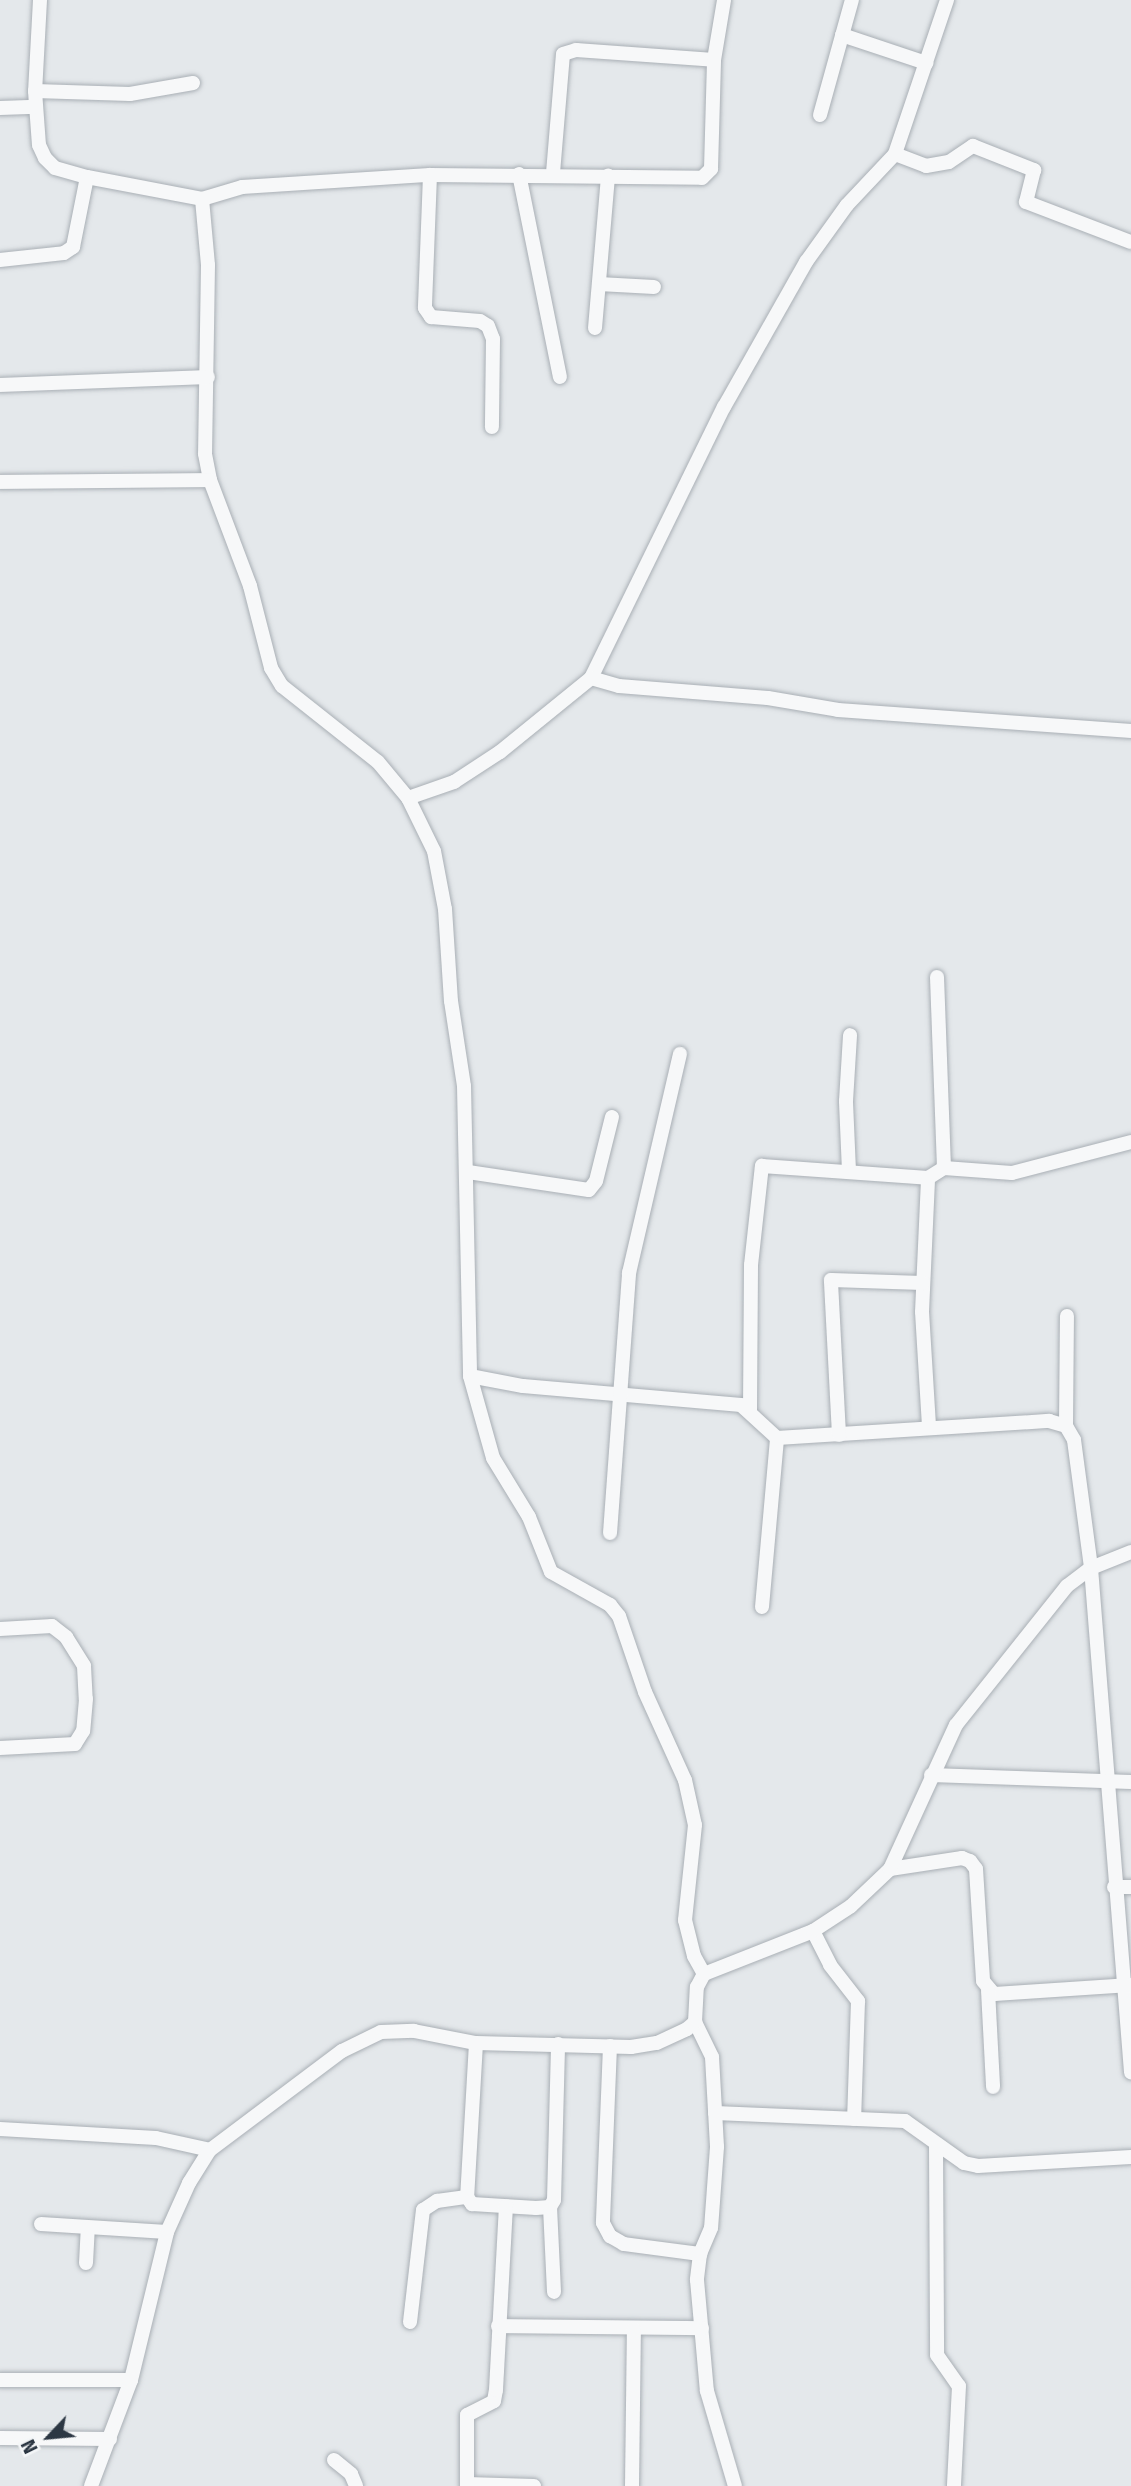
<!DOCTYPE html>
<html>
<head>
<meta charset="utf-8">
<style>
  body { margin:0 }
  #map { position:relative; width:1131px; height:2486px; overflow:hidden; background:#e4e8eb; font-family:"Fira Sans",sans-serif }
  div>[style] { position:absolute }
  .roads { filter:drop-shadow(0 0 2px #a9afb5) drop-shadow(0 0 2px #a9afb5) }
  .minor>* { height:14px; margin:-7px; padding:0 7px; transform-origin:7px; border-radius:7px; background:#f7f8f9 }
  span { translate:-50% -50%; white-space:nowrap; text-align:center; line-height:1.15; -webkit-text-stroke:6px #f4f6f8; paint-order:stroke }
  .north { position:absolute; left:14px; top:2402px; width:70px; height:70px; -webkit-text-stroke:5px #f4f6f8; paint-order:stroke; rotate:244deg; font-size:19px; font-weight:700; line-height:28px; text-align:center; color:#2c3743 }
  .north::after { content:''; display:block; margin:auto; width:24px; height:32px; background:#2c3743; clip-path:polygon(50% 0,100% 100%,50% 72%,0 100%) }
</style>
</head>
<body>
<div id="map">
  <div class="roads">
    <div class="minor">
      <div style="left:40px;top:0;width:91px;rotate:93.1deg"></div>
      <div style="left:35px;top:91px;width:54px;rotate:85.8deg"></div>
      <div style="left:39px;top:145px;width:14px;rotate:65deg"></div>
      <div style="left:45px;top:158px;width:14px;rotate:45deg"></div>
      <div style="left:55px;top:168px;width:33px;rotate:16deg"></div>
      <div style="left:87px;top:177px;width:117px;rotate:10.8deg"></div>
      <div style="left:202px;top:199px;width:66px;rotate:84.8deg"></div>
      <div style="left:208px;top:265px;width:189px;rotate:90.9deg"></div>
      <div style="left:205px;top:454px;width:26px;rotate:79deg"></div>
      <div style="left:210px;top:480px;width:113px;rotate:69.3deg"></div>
      <div style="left:250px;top:586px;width:85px;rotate:75.6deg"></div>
      <div style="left:271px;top:668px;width:21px;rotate:59deg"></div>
      <div style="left:282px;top:686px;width:122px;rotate:38.4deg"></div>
      <div style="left:378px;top:762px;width:47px;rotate:50.2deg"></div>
      <div style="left:408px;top:798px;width:59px;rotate:63.9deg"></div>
      <div style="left:434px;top:851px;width:59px;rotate:79.3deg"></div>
      <div style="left:445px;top:909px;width:92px;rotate:86.3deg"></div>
      <div style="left:451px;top:1001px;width:86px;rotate:81.3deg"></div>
      <div style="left:464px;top:1086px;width:290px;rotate:88.8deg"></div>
      <div style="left:470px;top:1376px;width:85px;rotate:74.3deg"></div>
      <div style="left:493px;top:1458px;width:69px;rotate:58.6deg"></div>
      <div style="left:529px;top:1517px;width:59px;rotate:68.2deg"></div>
      <div style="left:551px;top:1572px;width:68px;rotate:29.2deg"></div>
      <div style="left:610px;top:1605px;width:14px;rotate:51deg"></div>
      <div style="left:619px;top:1616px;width:80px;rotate:71.1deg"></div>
      <div style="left:645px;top:1692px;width:97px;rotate:65.6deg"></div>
      <div style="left:685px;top:1780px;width:46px;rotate:77.5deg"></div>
      <div style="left:695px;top:1825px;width:96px;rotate:96deg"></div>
      <div style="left:685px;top:1920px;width:37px;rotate:76deg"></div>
      <div style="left:694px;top:1956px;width:21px;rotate:61deg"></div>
      <div style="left:947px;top:0;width:163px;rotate:108.7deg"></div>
      <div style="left:895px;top:154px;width:33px;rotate:21deg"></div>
      <div style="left:926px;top:166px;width:23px;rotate:-10deg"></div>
      <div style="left:949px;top:162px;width:29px;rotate:-34deg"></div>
      <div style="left:973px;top:146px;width:66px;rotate:21.5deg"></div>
      <div style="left:1034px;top:170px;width:33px;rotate:104deg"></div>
      <div style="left:1026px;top:202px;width:112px;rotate:20.9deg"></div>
      <div style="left:842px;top:35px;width:89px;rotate:18.4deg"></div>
      <div style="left:35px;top:91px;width:95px;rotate:1.8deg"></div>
      <div style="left:130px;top:94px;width:64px;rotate:-9.9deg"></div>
      <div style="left:0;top:108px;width:36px;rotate:-2deg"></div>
      <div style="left:820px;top:115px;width:119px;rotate:-74.5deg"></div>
      <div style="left:553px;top:173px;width:119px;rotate:-85.2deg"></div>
      <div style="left:563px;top:54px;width:14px;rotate:-17deg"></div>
      <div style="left:576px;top:50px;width:138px;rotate:4.1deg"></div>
      <div style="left:519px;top:174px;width:207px;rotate:78.6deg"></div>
      <div style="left:430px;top:175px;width:133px;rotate:92.2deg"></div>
      <div style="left:425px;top:308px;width:11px;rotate:56deg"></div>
      <div style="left:431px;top:317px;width:49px;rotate:4.7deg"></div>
      <div style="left:480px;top:321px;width:9px;rotate:32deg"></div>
      <div style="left:488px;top:326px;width:14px;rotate:69deg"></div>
      <div style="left:493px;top:339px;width:88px;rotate:90.7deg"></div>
      <div style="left:202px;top:199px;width:42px;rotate:-16.7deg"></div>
      <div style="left:242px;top:187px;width:188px;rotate:-3.7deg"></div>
      <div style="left:430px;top:175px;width:272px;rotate:0.6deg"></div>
      <div style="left:702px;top:178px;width:13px;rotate:-45deg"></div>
      <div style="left:711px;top:169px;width:109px;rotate:-88.4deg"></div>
      <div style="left:714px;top:60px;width:61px;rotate:-80.5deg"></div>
      <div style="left:0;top:260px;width:64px;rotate:-6.2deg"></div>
      <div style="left:64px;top:253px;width:11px;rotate:-34deg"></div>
      <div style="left:73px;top:247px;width:71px;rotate:-78.7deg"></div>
      <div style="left:599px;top:284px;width:55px;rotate:3.1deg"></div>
      <div style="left:595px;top:328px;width:153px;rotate:-85.1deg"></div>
      <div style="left:0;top:385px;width:208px;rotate:-2.2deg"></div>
      <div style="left:0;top:482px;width:210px;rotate:-0.5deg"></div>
      <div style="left:591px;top:678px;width:302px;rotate:-63.9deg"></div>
      <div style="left:724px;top:407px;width:167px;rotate:-60.5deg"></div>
      <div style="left:806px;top:262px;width:70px;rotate:-54.3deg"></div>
      <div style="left:847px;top:205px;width:70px;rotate:-46.7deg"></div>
      <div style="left:408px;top:798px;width:49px;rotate:-19.2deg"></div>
      <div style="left:454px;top:782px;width:55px;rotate:-33.1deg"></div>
      <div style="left:500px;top:752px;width:117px;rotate:-39.1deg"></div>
      <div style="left:591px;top:678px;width:29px;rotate:16deg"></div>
      <div style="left:619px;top:686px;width:149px;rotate:4.6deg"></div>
      <div style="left:768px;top:698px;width:71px;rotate:9.7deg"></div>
      <div style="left:838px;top:710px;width:294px;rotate:4.1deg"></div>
      <div style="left:937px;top:977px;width:191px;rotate:87.9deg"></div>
      <div style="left:849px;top:1171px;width:70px;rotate:-92.5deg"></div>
      <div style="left:846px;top:1101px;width:66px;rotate:-86.5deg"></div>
      <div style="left:468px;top:1172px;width:122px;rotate:8.5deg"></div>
      <div style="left:589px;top:1190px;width:11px;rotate:-52deg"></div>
      <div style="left:596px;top:1181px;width:66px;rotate:-76deg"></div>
      <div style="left:470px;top:1376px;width:54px;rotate:10.7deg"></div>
      <div style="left:523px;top:1386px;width:219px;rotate:5deg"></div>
      <div style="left:741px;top:1405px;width:49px;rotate:42.5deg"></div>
      <div style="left:777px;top:1438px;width:273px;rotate:-3.6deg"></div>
      <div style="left:1049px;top:1421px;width:18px;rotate:16deg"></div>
      <div style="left:1066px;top:1426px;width:16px;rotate:60deg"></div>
      <div style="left:1074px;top:1440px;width:129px;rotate:82.4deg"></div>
      <div style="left:1091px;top:1568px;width:506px;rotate:85.46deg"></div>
      <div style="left:750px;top:1410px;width:145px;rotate:-89.6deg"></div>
      <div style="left:751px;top:1265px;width:100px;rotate:-83.7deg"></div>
      <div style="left:762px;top:1166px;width:166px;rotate:4.1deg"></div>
      <div style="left:929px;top:1426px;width:114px;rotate:-93.5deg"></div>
      <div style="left:922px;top:1312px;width:134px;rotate:-87.4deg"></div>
      <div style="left:928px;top:1178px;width:19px;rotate:-32deg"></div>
      <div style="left:944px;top:1168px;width:68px;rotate:4.2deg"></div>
      <div style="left:1012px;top:1173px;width:123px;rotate:-14.6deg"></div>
      <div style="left:1066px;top:1426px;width:110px;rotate:-89.5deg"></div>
      <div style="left:839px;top:1435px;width:155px;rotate:-93deg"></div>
      <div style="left:831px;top:1280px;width:92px;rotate:1.9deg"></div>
      <div style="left:610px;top:1533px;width:261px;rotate:-85.8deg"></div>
      <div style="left:629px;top:1273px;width:225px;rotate:-76.9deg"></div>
      <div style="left:762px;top:1607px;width:170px;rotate:-84.9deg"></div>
      <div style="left:0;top:1629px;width:52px;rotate:-3.3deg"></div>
      <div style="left:52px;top:1626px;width:18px;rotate:38deg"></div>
      <div style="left:66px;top:1637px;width:34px;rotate:58deg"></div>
      <div style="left:84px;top:1666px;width:33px;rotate:87deg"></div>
      <div style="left:86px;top:1699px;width:32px;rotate:95deg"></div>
      <div style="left:83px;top:1731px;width:15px;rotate:122deg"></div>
      <div style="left:75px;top:1744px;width:75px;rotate:176.9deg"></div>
      <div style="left:931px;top:1775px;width:200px;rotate:2deg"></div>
      <div style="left:890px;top:1869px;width:73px;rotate:-8.7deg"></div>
      <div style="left:962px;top:1858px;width:9px;rotate:21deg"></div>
      <div style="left:970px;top:1861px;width:10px;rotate:53deg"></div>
      <div style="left:976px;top:1869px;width:112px;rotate:86.4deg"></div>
      <div style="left:983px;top:1981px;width:17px;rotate:50deg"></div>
      <div style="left:994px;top:1994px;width:137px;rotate:-3.8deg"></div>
      <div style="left:1114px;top:1887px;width:17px"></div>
      <div style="left:813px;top:1931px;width:38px;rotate:63deg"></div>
      <div style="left:830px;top:1965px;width:46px;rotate:52.1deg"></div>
      <div style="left:858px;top:2001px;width:118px;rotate:91.9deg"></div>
      <div style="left:988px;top:1990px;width:97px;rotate:87deg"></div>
      <div style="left:695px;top:2022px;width:39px;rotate:64deg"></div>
      <div style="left:712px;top:2057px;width:90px;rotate:86.8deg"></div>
      <div style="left:717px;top:2147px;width:81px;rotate:94.2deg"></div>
      <div style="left:711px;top:2228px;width:28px;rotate:113deg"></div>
      <div style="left:700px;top:2254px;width:26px;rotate:97deg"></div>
      <div style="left:697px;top:2280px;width:111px;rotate:84.9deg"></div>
      <div style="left:707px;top:2391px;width:99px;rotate:73.6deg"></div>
      <div style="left:476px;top:2043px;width:154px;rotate:93.3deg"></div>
      <div style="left:467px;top:2197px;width:9px;rotate:54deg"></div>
      <div style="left:472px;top:2204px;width:64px;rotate:3.6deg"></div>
      <div style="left:536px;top:2208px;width:14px;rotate:-4deg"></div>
      <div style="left:550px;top:2207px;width:8px;rotate:-60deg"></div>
      <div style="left:554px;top:2200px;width:156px;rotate:-88.5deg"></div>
      <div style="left:610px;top:2046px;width:177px;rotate:92.3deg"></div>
      <div style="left:603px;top:2223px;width:15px;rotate:62deg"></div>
      <div style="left:610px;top:2236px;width:16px;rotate:30deg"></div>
      <div style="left:624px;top:2244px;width:77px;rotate:7.5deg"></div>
      <div style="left:715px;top:2113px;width:190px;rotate:2.4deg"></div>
      <div style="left:905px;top:2121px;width:72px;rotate:35.4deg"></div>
      <div style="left:964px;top:2163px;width:14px;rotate:12deg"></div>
      <div style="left:978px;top:2166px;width:153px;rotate:-3.4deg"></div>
      <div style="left:0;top:2129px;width:156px;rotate:3.3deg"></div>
      <div style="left:156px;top:2138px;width:55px;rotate:12.5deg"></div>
      <div style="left:936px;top:2146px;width:209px;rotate:89.7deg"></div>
      <div style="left:937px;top:2355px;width:38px;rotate:55deg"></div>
      <div style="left:959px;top:2386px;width:100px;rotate:92.9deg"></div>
      <div style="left:550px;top:2207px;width:85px;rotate:87.3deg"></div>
      <div style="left:41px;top:2224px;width:126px;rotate:3.6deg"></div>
      <div style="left:86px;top:2263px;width:35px;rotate:-87deg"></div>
      <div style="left:410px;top:2322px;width:113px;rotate:-83.4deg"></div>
      <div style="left:423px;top:2210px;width:17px;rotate:-33deg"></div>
      <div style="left:437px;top:2201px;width:30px;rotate:-8deg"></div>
      <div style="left:498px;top:2326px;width:204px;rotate:0.6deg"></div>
      <div style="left:0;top:2380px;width:131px"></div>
      <div style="left:0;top:2438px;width:110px;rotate:0.5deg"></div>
      <div style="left:334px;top:2460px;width:22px;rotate:39deg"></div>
      <div style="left:351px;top:2474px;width:13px;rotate:67deg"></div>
      <div style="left:467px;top:2484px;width:67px;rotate:1.7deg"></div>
      <div style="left:91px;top:2486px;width:113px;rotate:-69.3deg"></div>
      <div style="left:131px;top:2380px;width:152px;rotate:-76.3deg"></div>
      <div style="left:167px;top:2232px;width:54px;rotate:-65.8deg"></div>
      <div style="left:189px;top:2183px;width:39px;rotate:-58deg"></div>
      <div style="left:210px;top:2150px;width:165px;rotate:-36.9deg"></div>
      <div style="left:342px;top:2051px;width:43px;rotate:-26deg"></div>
      <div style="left:381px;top:2032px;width:33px;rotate:-2deg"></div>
      <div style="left:414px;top:2031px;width:63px;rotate:11deg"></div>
      <div style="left:476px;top:2043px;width:155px;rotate:1.5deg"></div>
      <div style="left:631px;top:2047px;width:26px;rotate:-9deg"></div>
      <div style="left:657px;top:2043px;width:33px;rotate:-25deg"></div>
      <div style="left:687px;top:2029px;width:11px;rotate:-41deg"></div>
      <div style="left:695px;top:2022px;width:35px;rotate:-87deg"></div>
      <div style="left:697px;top:1987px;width:15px;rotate:-62deg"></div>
      <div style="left:704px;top:1974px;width:117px;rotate:-21.5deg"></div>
      <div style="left:813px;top:1931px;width:45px;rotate:-33.3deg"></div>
      <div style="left:851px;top:1906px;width:54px;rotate:-43.5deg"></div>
      <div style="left:890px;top:1869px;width:158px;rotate:-65.4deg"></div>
      <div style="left:956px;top:1725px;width:178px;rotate:-51.4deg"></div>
      <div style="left:1067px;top:1586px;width:30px;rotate:-37deg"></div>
      <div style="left:1091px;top:1568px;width:43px;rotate:-21.8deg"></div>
      <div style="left:467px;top:2486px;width:71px;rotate:-90deg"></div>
      <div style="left:467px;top:2415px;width:30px;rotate:-27deg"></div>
      <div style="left:494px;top:2401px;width:11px;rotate:-80deg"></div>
      <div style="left:496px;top:2390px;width:184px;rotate:-86.9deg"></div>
      <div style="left:632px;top:2486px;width:157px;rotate:-89.3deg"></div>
    </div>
  </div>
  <div class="north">N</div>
</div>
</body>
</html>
